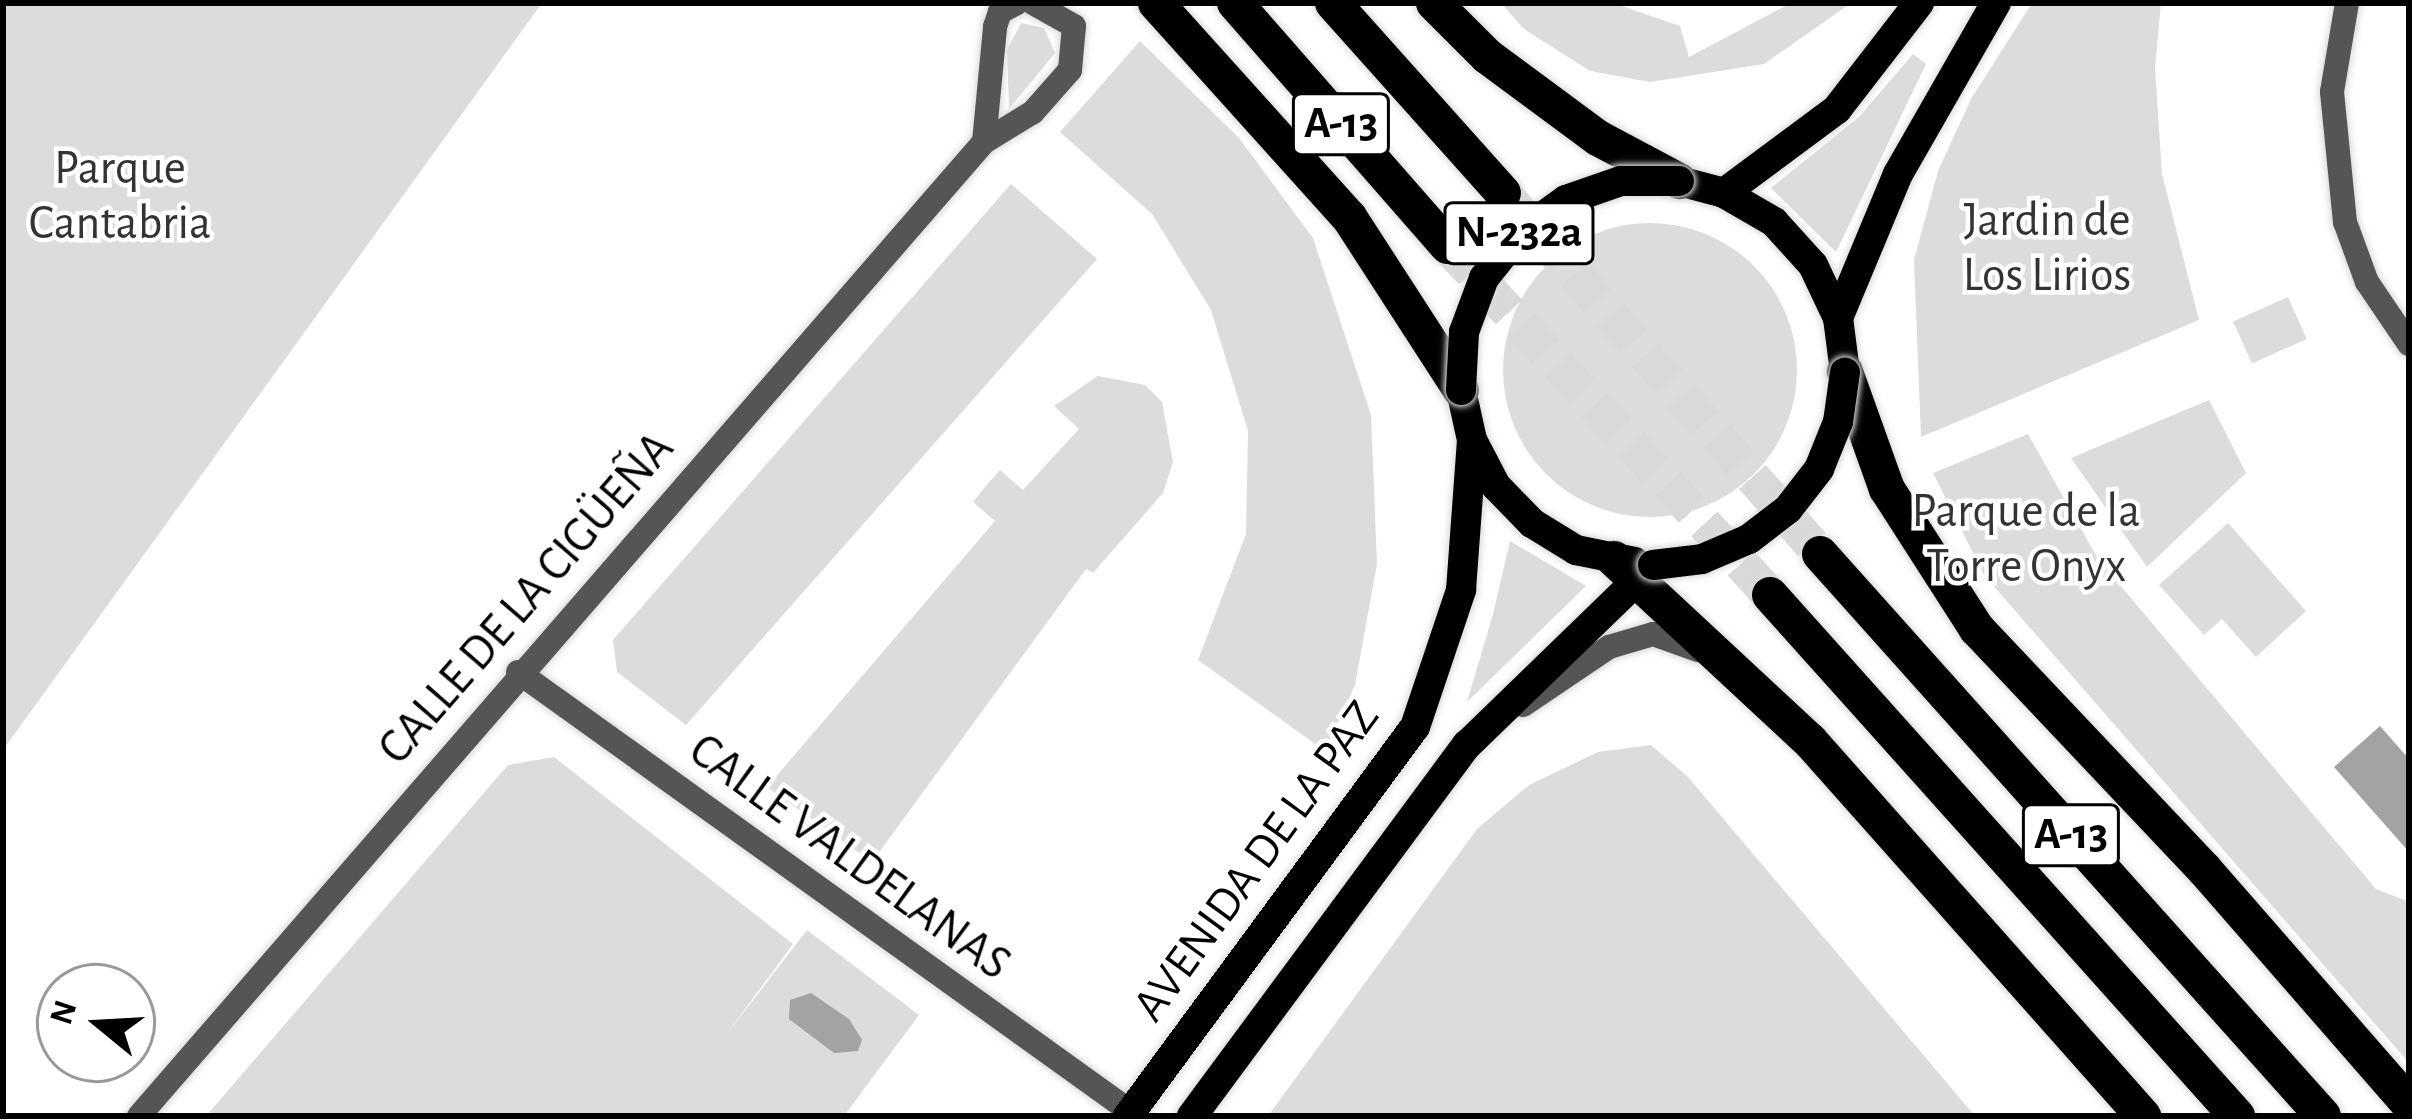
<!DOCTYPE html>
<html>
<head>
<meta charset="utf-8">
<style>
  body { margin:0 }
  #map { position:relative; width:2412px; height:1119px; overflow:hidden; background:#fff; font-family:"Alegreya Sans",sans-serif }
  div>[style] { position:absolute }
  .green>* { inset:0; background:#dcdcdc; transform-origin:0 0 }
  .round { border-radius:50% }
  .water>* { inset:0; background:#a3a3a3 }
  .highway-tunnel>* { height:36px; margin-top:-18px; transform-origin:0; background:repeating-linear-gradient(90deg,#d9d9d9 0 36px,transparent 0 54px) }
  .roads { filter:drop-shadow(0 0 3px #dbdbdb) drop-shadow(0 0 3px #dbdbdb) }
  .street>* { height:24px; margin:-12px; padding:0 12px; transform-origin:12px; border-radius:12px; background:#555 }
  .primary>* { height:30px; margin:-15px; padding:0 15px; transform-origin:15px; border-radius:15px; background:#000 }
  .highway>* { height:36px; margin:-18px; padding:0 18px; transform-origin:18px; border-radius:18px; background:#000 }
  .bridges { filter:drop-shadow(0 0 3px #dbdbdb) drop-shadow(0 0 3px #dbdbdb) }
  .primary-bridge>* { height:30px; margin:-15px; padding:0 15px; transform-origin:15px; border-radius:15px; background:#000 }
  span { translate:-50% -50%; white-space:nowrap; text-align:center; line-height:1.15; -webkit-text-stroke:9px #fff; paint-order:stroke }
  .shield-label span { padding:3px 9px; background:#fff; border:3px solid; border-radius:9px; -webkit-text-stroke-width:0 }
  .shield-label { font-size:45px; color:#000; font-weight:700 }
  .park-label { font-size:48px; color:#333 }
  .street-label { font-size:48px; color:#000 }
  .frame { position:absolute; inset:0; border:6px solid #000; pointer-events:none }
  .north { position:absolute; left:36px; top:963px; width:120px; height:120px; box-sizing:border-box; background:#fff; border:3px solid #999; border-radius:50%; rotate:288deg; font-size:33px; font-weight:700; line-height:48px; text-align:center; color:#000 }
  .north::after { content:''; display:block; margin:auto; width:42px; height:54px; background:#000; clip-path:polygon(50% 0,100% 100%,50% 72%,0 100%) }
</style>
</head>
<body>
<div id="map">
  <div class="green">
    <div style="clip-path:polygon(3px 3px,542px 3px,3px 750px)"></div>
    <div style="clip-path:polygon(1501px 3px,1613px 3px,1680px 26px,1689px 57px,1791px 3px,1851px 3px,1764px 64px,1650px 82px,1590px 71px,1524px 29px)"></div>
    <div style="clip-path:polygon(2032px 3px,2161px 3px,2155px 68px,2162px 174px,2199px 320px,1921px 437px,1914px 260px,1938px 171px,1971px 99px)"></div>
    <div style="clip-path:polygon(1021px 23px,1044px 28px,1055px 53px,1009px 109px,1007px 50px)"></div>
    <div style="clip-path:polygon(1140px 41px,1239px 138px,1313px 238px,1371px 415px,1377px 564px,1355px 685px,1325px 751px,1198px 660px,1246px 534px,1248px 431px,1211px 310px,1152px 214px,1060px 132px)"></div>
    <div style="clip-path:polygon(1913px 54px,1926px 64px,1836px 252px,1771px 188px,1859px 117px)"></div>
    <div style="clip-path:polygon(1011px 184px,1097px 259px,686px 725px,617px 672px,613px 640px)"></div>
    <div class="round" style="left:1503px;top:223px;width:294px;height:294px"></div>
    <div style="left:2288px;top:297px;width:46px;height:60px;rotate:66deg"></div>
    <div style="clip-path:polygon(1098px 376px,1145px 385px,1162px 402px,1173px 462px,1163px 493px,1093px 573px,1086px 569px,872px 862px,767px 787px,995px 521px,973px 502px,985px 487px,1000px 470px,1023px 490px,1079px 429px,1054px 406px)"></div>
    <div style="clip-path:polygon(2209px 400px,2246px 473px,2147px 567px,2071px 458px)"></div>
    <div style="clip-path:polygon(2028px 434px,2098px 559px,2376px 889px,2409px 902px,2409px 1063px,1984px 575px,1933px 473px)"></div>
    <div style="clip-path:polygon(2228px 523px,2306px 611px,2256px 657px,2222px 619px,2204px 635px,2159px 585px)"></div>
    <div style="clip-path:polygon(1510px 541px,1586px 586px,1467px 702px,1493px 614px)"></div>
    <div style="clip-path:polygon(1651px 745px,1688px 777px,1975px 1116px,1268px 1116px,1477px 829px,1529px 785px,1598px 752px)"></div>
    <div style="clip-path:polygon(554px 757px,793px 944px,724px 1038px,807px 930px,919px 1015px,844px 1116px,206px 1116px,508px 765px)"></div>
  </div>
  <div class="water">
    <div style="clip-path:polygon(2380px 726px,2409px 759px,2409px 852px,2334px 767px)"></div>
    <div style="clip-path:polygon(811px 993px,849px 1019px,862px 1040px,858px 1051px,834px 1053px,789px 1019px,790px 1000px)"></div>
  </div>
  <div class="highway-tunnel">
    <div style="left:1503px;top:193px;width:480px;rotate:48.7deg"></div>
    <div style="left:1448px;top:246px;width:475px;rotate:47.3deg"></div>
  </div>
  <div class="roads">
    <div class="street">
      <div style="left:2347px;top:3px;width:90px;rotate:99.6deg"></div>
      <div style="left:2332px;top:92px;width:131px;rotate:84.3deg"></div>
      <div style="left:2345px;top:222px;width:64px;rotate:69.9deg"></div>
      <div style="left:2367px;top:282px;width:75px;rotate:55.9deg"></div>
      <div style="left:984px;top:142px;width:116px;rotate:-84.5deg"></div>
      <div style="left:995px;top:27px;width:16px;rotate:-72deg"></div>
      <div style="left:1000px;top:12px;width:19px;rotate:-28deg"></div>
      <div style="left:518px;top:672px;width:755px;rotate:35.67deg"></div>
      <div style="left:1523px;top:705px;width:104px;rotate:-34deg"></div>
      <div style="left:1609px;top:647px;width:46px;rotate:-16.5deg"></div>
      <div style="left:1653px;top:634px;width:48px;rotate:19.6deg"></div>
      <div style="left:139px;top:1116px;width:1289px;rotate:-49.06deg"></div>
      <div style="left:984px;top:142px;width:57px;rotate:-31.5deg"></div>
      <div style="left:1033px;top:112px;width:56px;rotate:-48.6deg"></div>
      <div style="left:1070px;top:70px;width:44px;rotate:-84.8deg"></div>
      <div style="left:1074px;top:26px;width:47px;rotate:-150.7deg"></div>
    </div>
    <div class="primary">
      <div style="left:1679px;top:181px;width:47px;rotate:14.9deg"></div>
      <div style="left:1724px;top:193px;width:58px;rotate:30.1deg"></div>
      <div style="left:1774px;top:222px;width:58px;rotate:47.8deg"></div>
      <div style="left:1813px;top:265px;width:59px;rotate:64.7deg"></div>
      <div style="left:1838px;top:318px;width:54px;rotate:82.6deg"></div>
      <div style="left:1724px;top:193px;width:141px;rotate:-36.6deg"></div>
      <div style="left:1837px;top:109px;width:134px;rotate:-52.3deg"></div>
      <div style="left:1838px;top:318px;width:156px;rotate:-67.4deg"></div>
      <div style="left:1898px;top:174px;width:197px;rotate:-60.2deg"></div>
      <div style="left:1461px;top:390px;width:51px;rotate:77.6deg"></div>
      <div style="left:1472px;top:440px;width:52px;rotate:62.4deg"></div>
      <div style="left:1496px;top:486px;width:52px;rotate:45.8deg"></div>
      <div style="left:1532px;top:523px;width:52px;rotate:31.5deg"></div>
      <div style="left:1576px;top:550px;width:60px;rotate:11.5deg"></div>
      <div style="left:1128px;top:1116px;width:483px;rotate:-53.6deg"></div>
      <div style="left:1415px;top:727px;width:145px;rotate:-71.4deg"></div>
      <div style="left:1461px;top:590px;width:150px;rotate:-85.8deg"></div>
      <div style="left:1192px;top:1116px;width:462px;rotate:-53.5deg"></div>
      <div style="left:1467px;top:745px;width:257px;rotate:-44.1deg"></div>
    </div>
    <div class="highway">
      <div style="left:1156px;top:3px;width:288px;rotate:48deg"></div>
      <div style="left:1349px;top:217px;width:206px;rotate:57.1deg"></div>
      <div style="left:1235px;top:3px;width:323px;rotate:48.8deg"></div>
      <div style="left:1333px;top:3px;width:255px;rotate:48.2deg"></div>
      <div style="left:1434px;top:3px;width:75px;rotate:45deg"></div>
      <div style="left:1487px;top:56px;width:138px;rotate:36.5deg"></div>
      <div style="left:1598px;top:138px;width:92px;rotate:28deg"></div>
      <div style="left:1845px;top:372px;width:124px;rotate:70.3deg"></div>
      <div style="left:1887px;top:489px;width:166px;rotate:57.3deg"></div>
      <div style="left:1977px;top:629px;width:330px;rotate:46.6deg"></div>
      <div style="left:2204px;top:869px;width:312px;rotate:48.9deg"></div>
      <div style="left:1820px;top:554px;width:754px;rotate:48.17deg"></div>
      <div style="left:1614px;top:559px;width:267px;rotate:42.9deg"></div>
      <div style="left:1810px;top:741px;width:502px;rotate:48.39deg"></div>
      <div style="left:1770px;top:595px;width:700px;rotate:48.13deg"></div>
    </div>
  </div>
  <div class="bridges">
    <div class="primary-bridge">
      <div style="left:1461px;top:390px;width:58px;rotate:-87deg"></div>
      <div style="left:1464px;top:332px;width:58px;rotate:-69.7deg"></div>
      <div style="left:1484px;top:278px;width:58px;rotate:-51.3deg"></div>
      <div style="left:1520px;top:233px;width:57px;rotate:-35.7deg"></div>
      <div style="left:1566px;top:200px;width:58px;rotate:-19.1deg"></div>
      <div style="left:1621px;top:181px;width:58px"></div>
      <div style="left:1653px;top:565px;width:49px;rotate:-7deg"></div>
      <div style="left:1702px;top:559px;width:51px;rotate:-23.1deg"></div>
      <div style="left:1749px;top:539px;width:49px;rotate:-37.6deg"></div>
      <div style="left:1788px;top:509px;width:51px;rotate:-52.2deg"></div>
      <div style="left:1819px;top:469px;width:51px;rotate:-68deg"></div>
      <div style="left:1838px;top:422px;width:50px;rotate:-82deg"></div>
    </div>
  </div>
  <div class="shield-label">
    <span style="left:1341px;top:124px">A-13</span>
    <span style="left:1519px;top:233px">N-232a</span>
    <span style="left:2071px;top:835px">A-13</span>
  </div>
  <div class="park-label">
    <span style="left:120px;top:197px">Parque<br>Cantabria</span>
    <span style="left:2047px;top:249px">Jardin de<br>Los Lirios</span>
    <span style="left:2026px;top:540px">Parque de la<br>Torre Onyx</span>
  </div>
  <div class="street-label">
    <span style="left:527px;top:599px;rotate:-49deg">CALLE DE LA CIGÜEÑA</span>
    <span style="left:849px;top:858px;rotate:36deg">CALLE VALDELANAS</span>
    <span style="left:1257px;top:862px;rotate:-54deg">AVENIDA DE LA PAZ</span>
  </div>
  <div class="frame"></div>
  <div class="north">N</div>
</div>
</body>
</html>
